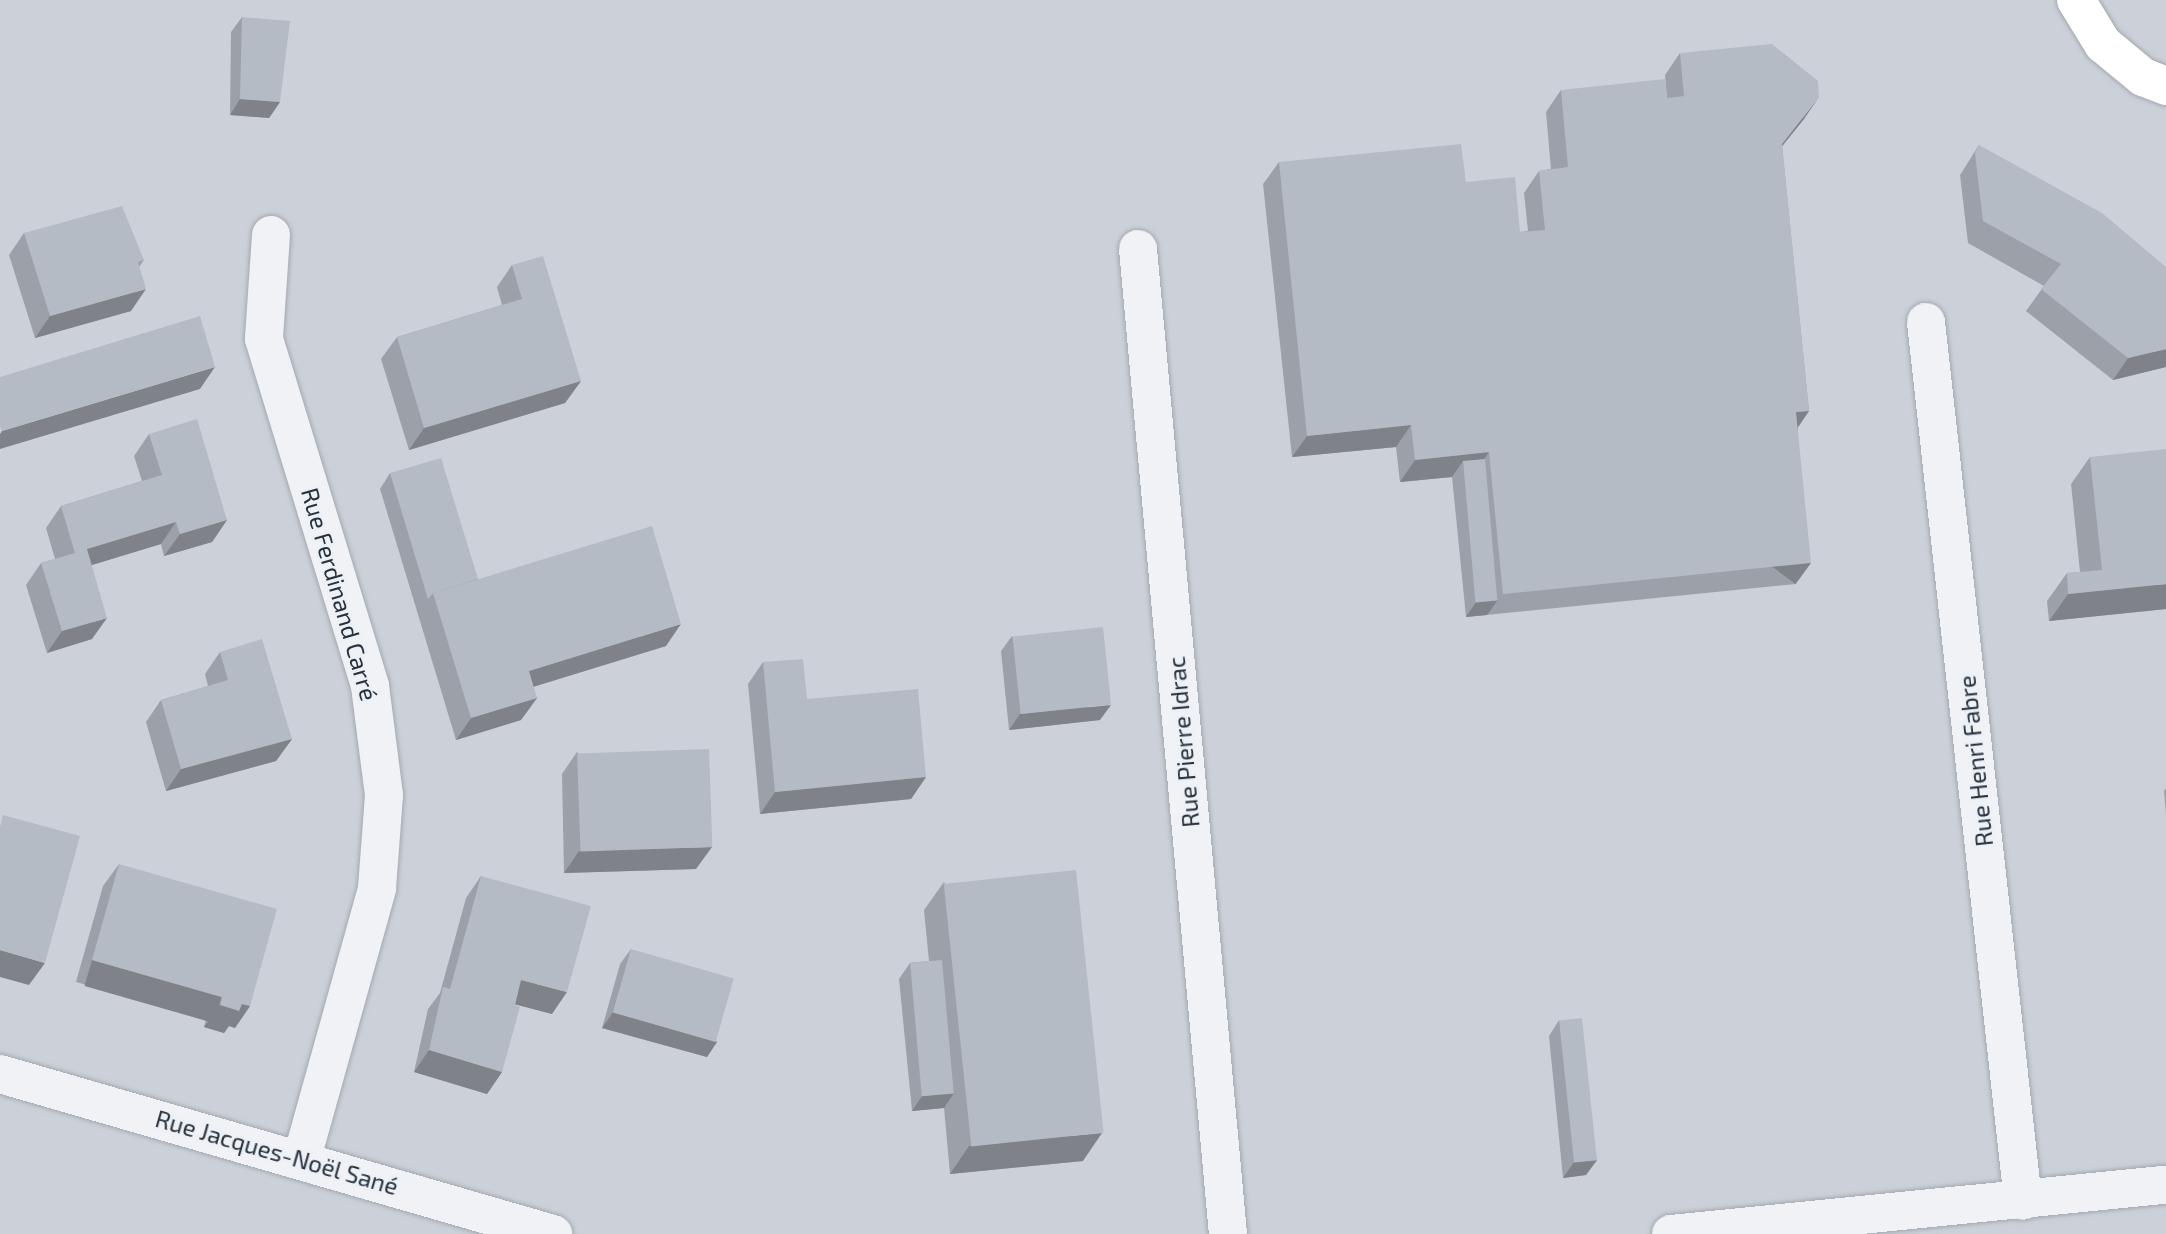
<!DOCTYPE html>
<html>
<head>
<meta charset="utf-8">
<style>
  body { margin:0 }
  #map { position:relative; width:2166px; height:1234px; overflow:hidden; background:#dee2e7; font-family:"Exo 2",sans-serif }
  div>[style] { position:absolute }
  .built>* { inset:0; background:#ccd1d9; transform-origin:0 0 }
  .roads { filter:drop-shadow(0 0 2px #a3a9b1) drop-shadow(0 0 2px #a3a9b1) }
  .minor>* { height:38px; margin:-19px; padding:0 19px; transform-origin:19px; border-radius:19px; background:#f0f2f5 }
  .primary>* { height:38px; margin:-19px; padding:0 19px; transform-origin:19px; border-radius:19px; background:#fff }
  .wall>* { inset:0; background:#9ca1a9 }
  .shaded-wall>* { inset:0; background:#7f8389; transform-origin:0 0 }
  .building>* { inset:0; background:#b5bbc4; transform-origin:0 0 }
  span { translate:-50% -50%; white-space:nowrap; text-align:center; line-height:1.15; -webkit-text-stroke:5px #edf1f5; paint-order:stroke }
  .street-label { font-size:24px; color:#27303d }
</style>
</head>
<body>
<div id="map">
  <div class="built">
    <div style="left:0;top:0;width:2166px;height:1234px"></div>
  </div>
  <div class="roads">
    <div class="minor">
      <div style="left:271px;top:235px;width:104px;rotate:93.9deg"></div>
      <div style="left:264px;top:339px;width:363px;rotate:73deg"></div>
      <div style="left:370px;top:686px;width:110px;rotate:82.7deg"></div>
      <div style="left:384px;top:795px;width:94px;rotate:94.3deg"></div>
      <div style="left:377px;top:889px;width:279px;rotate:105.6deg"></div>
      <div style="left:1138px;top:249px;width:989px;rotate:84.78deg"></div>
      <div style="left:1926px;top:322px;width:884px;rotate:83.7deg"></div>
      <div style="left:0;top:1074px;width:576px;rotate:16.14deg"></div>
      <div style="left:1671px;top:1234px;width:497px;rotate:-5.7deg"></div>
    </div>
    <div class="primary">
      <div style="left:2076px;top:0;width:52px;rotate:58.5deg"></div>
      <div style="left:2103px;top:44px;width:52px;rotate:39.5deg"></div>
      <div style="left:2143px;top:77px;width:25px;rotate:21deg"></div>
    </div>
  </div>
  <div class="wall">
    <div style="clip-path:polygon(242px 17px,280px 102px,269px 118px,230px 115px,231px 32px)"></div>
    <div style="clip-path:polygon(1680px 53px,1804px 119px,1782px 146px,1809px 411px,1798px 427px,1796px 584px,1466px 617px,1452px 477px,1400px 482px,1396px 447px,1292px 457px,1263px 184px,1279px 162px,1466px 182px,1520px 232px,1528px 231px,1524px 193px,1539px 171px,1551px 169px,1546px 112px,1561px 90px,1667px 98px,1665px 75px)"></div>
    <div style="clip-path:polygon(1979px 145px,2166px 367px,2113px 380px,2026px 311px,2044px 286px,1968px 243px,1960px 175px)"></div>
    <div style="clip-path:polygon(24px 233px,144px 260px,139px 267px,131px 311px,35px 338px,9px 255px)"></div>
    <div style="clip-path:polygon(512px 265px,581px 381px,565px 403px,409px 450px,381px 359px,397px 337px,502px 305px,497px 287px)"></div>
    <div style="clip-path:polygon(149px 434px,227px 520px,212px 542px,164px 556px,161px 544px,92px 565px,92px 639px,47px 653px,26px 585px,41px 563px,55px 559px,46px 528px,61px 506px,142px 481px,134px 456px)"></div>
    <div style="clip-path:polygon(2090px 457px,2166px 609px,2049px 621px,2047px 601px,2067px 573px,2080px 572px,2071px 484px)"></div>
    <div style="clip-path:polygon(390px 473px,478px 579px,666px 646px,533px 687px,537px 698px,521px 720px,456px 740px,380px 489px)"></div>
    <div style="clip-path:polygon(1012px 636px,1100px 720px,1009px 730px,1001px 651px)"></div>
    <div style="clip-path:polygon(220px 652px,292px 739px,276px 761px,166px 791px,146px 722px,161px 700px,208px 686px,205px 674px)"></div>
    <div style="clip-path:polygon(763px 662px,807px 699px,926px 777px,911px 799px,760px 814px,748px 684px)"></div>
    <div style="clip-path:polygon(577px 752px,696px 869px,564px 873px,562px 774px)"></div>
    <div style="clip-path:polygon(2166px 788px,2166px 814px,2164px 791px)"></div>
    <div style="clip-path:polygon(119px 864px,250px 1006px,235px 1028px,229px 1026px,224px 1033px,204px 1027px,206px 1019px,76px 982px,103px 886px)"></div>
    <div style="clip-path:polygon(481px 876px,552px 1014px,515px 1004px,502px 1072px,487px 1094px,414px 1072px,428px 1009px,440px 993px,466px 898px)"></div>
    <div style="clip-path:polygon(944px 882px,1083px 1161px,950px 1174px,944px 1108px,912px 1111px,899px 979px,910px 963px,929px 961px,924px 910px)"></div>
    <div style="clip-path:polygon(631px 949px,717px 1042px,707px 1057px,602px 1028px,620px 964px)"></div>
    <div style="clip-path:polygon(1559px 1020px,1597px 1160px,1586px 1175px,1563px 1178px,1549px 1036px)"></div>
  </div>
  <div class="shaded-wall">
    <div style="clip-path:polygon(1819px 97px,1804px 119px,1767px 165px,1782px 144px)"></div>
    <div style="clip-path:polygon(240px 99px,280px 102px,269px 118px,230px 115px)"></div>
    <div style="clip-path:polygon(146px 289px,131px 311px,35px 338px,50px 316px)"></div>
    <div style="clip-path:polygon(2166px 349px,2166px 367px,2113px 380px,2128px 358px)"></div>
    <div style="clip-path:polygon(215px 367px,200px 389px,0 449px,0 434px,2px 431px)"></div>
    <div style="clip-path:polygon(581px 381px,565px 403px,409px 450px,424px 428px)"></div>
    <div style="clip-path:polygon(1809px 411px,1794px 433px,1796px 412px)"></div>
    <div style="clip-path:polygon(1411px 425px,1396px 447px,1292px 457px,1307px 436px)"></div>
    <div style="clip-path:polygon(1489px 452px,1474px 474px,1463px 461px,1452px 477px,1400px 482px,1415px 460px)"></div>
    <div style="clip-path:polygon(227px 520px,212px 542px,164px 556px,180px 534px)"></div>
    <div style="clip-path:polygon(176px 522px,161px 544px,72px 571px,87px 549px)"></div>
    <div style="left:1811px;top:563px;width:26px;height:310px;rotate:126deg"></div>
    <div style="clip-path:polygon(2166px 584px,2166px 609px,2049px 621px,2068px 594px)"></div>
    <div style="clip-path:polygon(1498px 600px,1487px 615px,1466px 617px,1476px 602px)"></div>
    <div style="clip-path:polygon(107px 618px,92px 639px,47px 653px,62px 631px)"></div>
    <div style="clip-path:polygon(681px 624px,666px 646px,513px 693px,529px 671px)"></div>
    <div style="clip-path:polygon(537px 698px,521px 720px,456px 740px,471px 718px)"></div>
    <div style="clip-path:polygon(1111px 705px,1100px 720px,1009px 730px,1020px 714px)"></div>
    <div style="clip-path:polygon(292px 739px,276px 761px,166px 791px,181px 769px)"></div>
    <div style="clip-path:polygon(926px 777px,911px 799px,760px 814px,775px 792px)"></div>
    <div style="clip-path:polygon(712px 847px,696px 869px,564px 873px,579px 851px)"></div>
    <div style="clip-path:polygon(0 950px,45px 963px,29px 985px,0 977px)"></div>
    <div style="left:92px;top:960px;width:135px;height:27px;rotate:16deg"></div>
    <div style="clip-path:polygon(521px 980px,567px 992px,552px 1014px,506px 1002px)"></div>
    <div style="clip-path:polygon(242px 1004px,250px 1006px,235px 1028px,229px 1026px,224px 1033px,204px 1027px,220px 1005px)"></div>
    <div style="clip-path:polygon(613px 1012px,717px 1042px,707px 1057px,602px 1028px)"></div>
    <div style="clip-path:polygon(429px 1050px,502px 1072px,487px 1094px,414px 1072px)"></div>
    <div style="clip-path:polygon(954px 1093px,944px 1108px,912px 1111px,922px 1096px)"></div>
    <div style="clip-path:polygon(1102px 1133px,1083px 1161px,950px 1174px,969px 1146px)"></div>
    <div style="clip-path:polygon(1597px 1160px,1586px 1175px,1563px 1178px,1574px 1162px)"></div>
  </div>
  <div class="building">
    <div style="clip-path:polygon(242px 17px,290px 21px,280px 102px,240px 99px)"></div>
    <div style="clip-path:polygon(1772px 44px,1818px 81px,1819px 97px,1782px 144px,1809px 411px,1796px 412px,1811px 563px,1503px 594px,1489px 452px,1415px 460px,1411px 425px,1307px 436px,1279px 162px,1461px 144px,1466px 182px,1515px 177px,1520px 232px,1545px 230px,1539px 171px,1568px 167px,1561px 90px,1665px 79px,1667px 98px,1684px 96px,1680px 53px)"></div>
    <div style="clip-path:polygon(1979px 145px,2102px 213px,2166px 267px,2166px 349px,2128px 358px,2041px 289px,2061px 264px,1983px 221px,1975px 153px)"></div>
    <div style="clip-path:polygon(122px 206px,144px 260px,138px 262px,146px 289px,50px 316px,24px 233px)"></div>
    <div style="clip-path:polygon(543px 256px,581px 381px,424px 428px,397px 337px,522px 299px,512px 265px)"></div>
    <div style="clip-path:polygon(200px 316px,215px 367px,2px 431px,0 426px,0 377px)"></div>
    <div style="clip-path:polygon(197px 419px,227px 520px,180px 534px,176px 522px,87px 549px,107px 618px,62px 631px,41px 563px,75px 553px,61px 506px,162px 475px,149px 434px)"></div>
    <div style="clip-path:polygon(2166px 449px,2166px 584px,2068px 594px,2067px 573px,2102px 570px,2090px 457px)"></div>
    <div style="clip-path:polygon(441px 458px,478px 579px,433px 593px,428px 599px,390px 473px)"></div>
    <div style="left:1485px;top:459px;width:142px;height:22px;rotate:85deg"></div>
    <div style="clip-path:polygon(652px 526px,681px 624px,529px 671px,537px 698px,471px 718px,433px 593px)"></div>
    <div style="left:1103px;top:627px;width:78px;height:91px;rotate:84deg"></div>
    <div style="clip-path:polygon(262px 639px,292px 739px,181px 769px,161px 700px,228px 680px,220px 652px)"></div>
    <div style="clip-path:polygon(803px 659px,807px 699px,918px 689px,926px 777px,775px 792px,763px 662px)"></div>
    <div style="left:709px;top:749px;width:98px;height:132px;rotate:88deg"></div>
    <div style="clip-path:polygon(3px 815px,80px 836px,45px 963px,0 950px,0 827px)"></div>
    <div style="clip-path:polygon(119px 864px,277px 909px,250px 1006px,242px 1004px,239px 1011px,220px 1005px,222px 997px,92px 960px)"></div>
    <div style="left:1076px;top:870px;width:264px;height:133px;rotate:84deg"></div>
    <div style="clip-path:polygon(481px 876px,591px 906px,567px 992px,521px 980px,515px 1005px,520px 1007px,502px 1072px,429px 1050px,443px 987px,450px 989px)"></div>
    <div style="left:631px;top:949px;width:107px;height:66px;rotate:16deg"></div>
    <div style="left:942px;top:960px;width:134px;height:32px;rotate:85deg"></div>
    <div style="left:1582px;top:1018px;width:143px;height:23px;rotate:84deg"></div>
  </div>
  <div class="street-label">
    <span style="left:340px;top:594px;rotate:74deg">Rue Ferdinand Carré</span>
    <span style="left:1183px;top:742px;rotate:-95deg">Rue Pierre Idrac</span>
    <span style="left:1975px;top:761px;rotate:-96deg">Rue Henri Fabre</span>
    <span style="left:277px;top:1152px;rotate:16deg">Rue Jacques-Noël Sané</span>
  </div>
</div>
</body>
</html>
